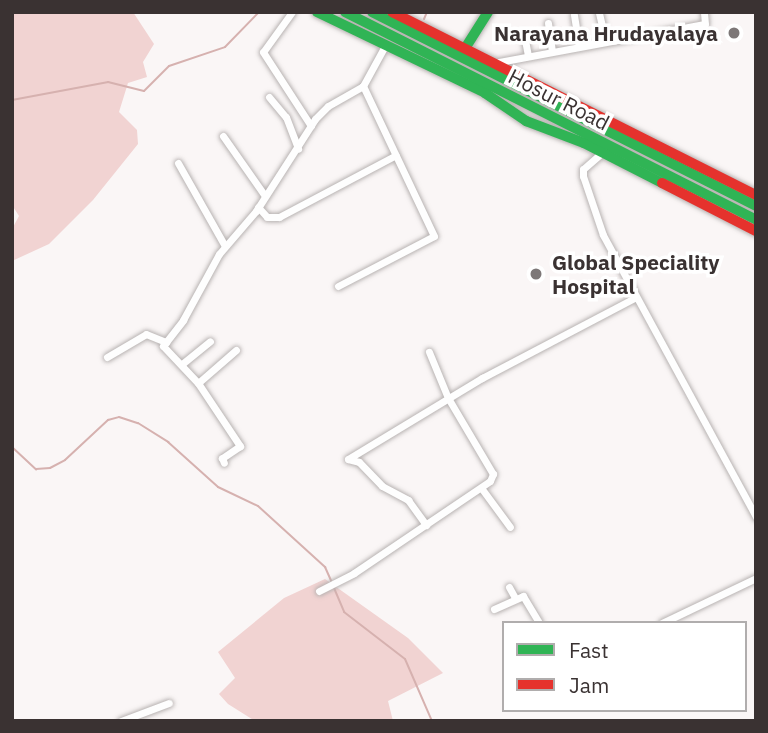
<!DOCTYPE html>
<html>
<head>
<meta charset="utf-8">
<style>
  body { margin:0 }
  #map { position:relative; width:768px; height:733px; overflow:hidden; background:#faf6f6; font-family:"IBM Plex Sans",sans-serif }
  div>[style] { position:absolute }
  .green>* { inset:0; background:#f1d3d2 }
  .stream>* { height:2px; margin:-1px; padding:0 1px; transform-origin:1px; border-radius:1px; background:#d6b1af }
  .roads { filter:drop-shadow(0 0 2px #b8b3b2) drop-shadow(0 0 2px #b8b3b2) }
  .street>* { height:7px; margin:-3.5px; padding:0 3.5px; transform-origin:3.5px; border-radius:3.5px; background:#fefefe }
  .fast>* { height:10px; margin:-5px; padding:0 5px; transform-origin:5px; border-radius:5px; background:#30b455 }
  .jam>* { height:10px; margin:-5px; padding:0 5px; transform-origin:5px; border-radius:5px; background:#e5322d }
  .dots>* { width:19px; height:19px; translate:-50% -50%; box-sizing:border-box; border:4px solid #fff; border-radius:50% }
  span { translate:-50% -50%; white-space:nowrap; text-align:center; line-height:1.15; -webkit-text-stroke:7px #fff; paint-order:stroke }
  .poi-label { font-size:21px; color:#3a3232; font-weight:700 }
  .right { translate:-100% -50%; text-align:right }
  .left { translate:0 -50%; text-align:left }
  .street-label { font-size:21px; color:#3a3232 }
  .frame { position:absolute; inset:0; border:14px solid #3a3232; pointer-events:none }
  .legend { position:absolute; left:502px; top:621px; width:245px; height:91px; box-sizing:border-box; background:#fff; border:2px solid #b0adad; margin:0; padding:9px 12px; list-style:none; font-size:21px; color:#3a3232 }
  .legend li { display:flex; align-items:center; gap:14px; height:35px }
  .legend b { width:35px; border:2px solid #b0adad }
</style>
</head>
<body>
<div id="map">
  <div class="green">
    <div style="clip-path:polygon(12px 12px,133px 12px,154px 44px,143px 62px,147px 77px,128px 83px,119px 112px,137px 130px,138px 144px,93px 200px,49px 244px,12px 261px,12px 229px,19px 216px,12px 205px)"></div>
    <div style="clip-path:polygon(325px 579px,408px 638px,443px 673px,388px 701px,393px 721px,255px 721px,228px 704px,219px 694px,235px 678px,218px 652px,284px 598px)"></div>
  </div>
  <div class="stream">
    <div style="left:424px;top:19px;width:8px;rotate:-67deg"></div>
    <div style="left:12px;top:100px;width:98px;rotate:-10.6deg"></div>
    <div style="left:108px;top:82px;width:37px;rotate:14deg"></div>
    <div style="left:144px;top:91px;width:35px;rotate:-45deg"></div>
    <div style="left:169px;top:66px;width:59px;rotate:-18.7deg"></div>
    <div style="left:225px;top:47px;width:49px;rotate:-45.8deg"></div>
    <div style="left:12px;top:447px;width:33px;rotate:43deg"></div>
    <div style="left:36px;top:469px;width:14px;rotate:-4deg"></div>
    <div style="left:50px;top:468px;width:17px;rotate:-28deg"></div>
    <div style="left:65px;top:460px;width:59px;rotate:-42.9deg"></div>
    <div style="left:108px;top:420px;width:11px;rotate:-15deg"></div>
    <div style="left:119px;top:417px;width:20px;rotate:18deg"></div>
    <div style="left:138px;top:423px;width:36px;rotate:32deg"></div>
    <div style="left:168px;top:442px;width:67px;rotate:42deg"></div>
    <div style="left:218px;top:487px;width:44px;rotate:25.4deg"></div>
    <div style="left:258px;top:506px;width:91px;rotate:42.3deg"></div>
    <div style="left:325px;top:567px;width:17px;rotate:66deg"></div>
    <div style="left:334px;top:588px;width:26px;rotate:67deg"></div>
    <div style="left:344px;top:612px;width:77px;rotate:37.6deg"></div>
    <div style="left:405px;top:659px;width:68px;rotate:66.5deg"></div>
  </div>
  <div class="roads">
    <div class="street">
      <div style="left:292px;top:12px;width:49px;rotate:125.9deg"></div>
      <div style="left:263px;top:52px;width:88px;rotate:57deg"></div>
      <div style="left:599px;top:13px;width:28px;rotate:77deg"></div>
      <div style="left:574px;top:15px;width:30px;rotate:81deg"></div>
      <div style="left:548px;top:23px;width:28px;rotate:82deg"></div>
      <div style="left:524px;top:35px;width:20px;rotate:79deg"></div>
      <div style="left:499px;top:62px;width:209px;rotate:-10.5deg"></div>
      <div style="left:705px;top:24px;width:12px;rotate:-95deg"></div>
      <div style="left:269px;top:97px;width:26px;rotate:50deg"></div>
      <div style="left:286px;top:117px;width:34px;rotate:69deg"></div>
      <div style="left:223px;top:136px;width:73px;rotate:55deg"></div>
      <div style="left:605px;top:150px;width:29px;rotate:139deg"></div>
      <div style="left:583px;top:169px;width:7px;rotate:90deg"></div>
      <div style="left:583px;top:176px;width:62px;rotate:71.3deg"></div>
      <div style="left:603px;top:235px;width:321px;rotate:61.5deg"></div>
      <div style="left:178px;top:163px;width:95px;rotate:60.5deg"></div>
      <div style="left:258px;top:207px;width:13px;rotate:48deg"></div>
      <div style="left:267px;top:217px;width:12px"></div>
      <div style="left:279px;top:217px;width:132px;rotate:-27.9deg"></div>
      <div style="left:338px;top:286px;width:108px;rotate:-27.5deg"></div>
      <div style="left:434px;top:236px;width:166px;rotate:-115.3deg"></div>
      <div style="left:236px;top:350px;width:50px;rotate:139deg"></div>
      <div style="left:198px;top:383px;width:51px;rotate:-133.4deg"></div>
      <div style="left:163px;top:346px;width:33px;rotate:-52deg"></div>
      <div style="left:183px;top:320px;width:75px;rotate:-61.4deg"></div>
      <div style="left:219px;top:254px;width:57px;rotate:-49.3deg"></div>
      <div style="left:256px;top:211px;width:109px;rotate:-57.3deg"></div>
      <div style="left:315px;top:119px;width:18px;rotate:-45deg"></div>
      <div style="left:328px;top:106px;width:40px;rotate:-29.7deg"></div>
      <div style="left:363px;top:86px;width:48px;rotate:-61.3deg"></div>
      <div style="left:107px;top:357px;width:45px;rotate:-30.5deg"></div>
      <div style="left:146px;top:334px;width:22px;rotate:22deg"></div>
      <div style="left:182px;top:364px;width:36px;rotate:-39deg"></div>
      <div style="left:198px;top:383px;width:76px;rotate:56.3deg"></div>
      <div style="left:240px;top:446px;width:22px;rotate:146deg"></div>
      <div style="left:222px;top:458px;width:5px;rotate:68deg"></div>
      <div style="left:348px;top:459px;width:157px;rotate:-31.2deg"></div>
      <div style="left:482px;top:378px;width:174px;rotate:-27.7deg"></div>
      <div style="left:348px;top:459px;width:11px;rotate:15deg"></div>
      <div style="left:359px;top:462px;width:33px;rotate:46deg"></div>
      <div style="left:382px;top:486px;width:30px;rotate:28deg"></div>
      <div style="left:408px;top:500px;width:31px;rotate:54deg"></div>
      <div style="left:482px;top:489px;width:47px;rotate:53.6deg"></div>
      <div style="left:509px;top:587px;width:13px;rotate:61deg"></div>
      <div style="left:319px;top:591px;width:39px;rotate:-27deg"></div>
      <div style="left:354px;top:573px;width:164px;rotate:-34.1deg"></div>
      <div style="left:490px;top:481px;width:8px;rotate:-67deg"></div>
      <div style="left:493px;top:474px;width:88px;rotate:-120.6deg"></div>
      <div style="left:448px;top:398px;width:50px;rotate:-112.4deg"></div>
      <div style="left:494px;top:609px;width:32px;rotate:-24deg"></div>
      <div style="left:523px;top:596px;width:31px;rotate:59deg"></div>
      <div style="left:662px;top:623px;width:104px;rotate:-25.6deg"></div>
      <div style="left:121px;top:721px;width:51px;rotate:-20.6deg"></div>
    </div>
    <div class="fast">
      <div style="left:317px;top:12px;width:187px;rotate:25.7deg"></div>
      <div style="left:485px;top:93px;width:50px;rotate:34.3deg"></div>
      <div style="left:526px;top:121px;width:62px;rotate:20.8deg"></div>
      <div style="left:584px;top:143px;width:88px;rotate:27.1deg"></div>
      <div style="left:345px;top:12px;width:461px;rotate:26.8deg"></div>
      <div style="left:372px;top:12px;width:430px;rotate:26.8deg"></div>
      <div style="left:464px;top:50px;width:45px;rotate:-57.7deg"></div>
    </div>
    <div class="jam">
      <div style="left:392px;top:12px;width:407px;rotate:26.7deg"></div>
      <div style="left:662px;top:183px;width:106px;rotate:27.1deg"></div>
    </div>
  </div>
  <div class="dots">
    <div style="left:734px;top:33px;background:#7d7777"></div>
    <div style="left:536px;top:274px;background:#7d7777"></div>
  </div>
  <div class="poi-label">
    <span class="right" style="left:718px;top:33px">Narayana Hrudayalaya</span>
    <span class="left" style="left:552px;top:274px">Global Speciality<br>Hospital</span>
  </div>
  <div class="street-label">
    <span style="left:559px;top:99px;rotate:27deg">Hosur Road</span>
  </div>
  <div class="frame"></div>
  <ul class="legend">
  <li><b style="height:9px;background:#30b455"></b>Fast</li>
  <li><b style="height:9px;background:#e5322d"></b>Jam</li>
  </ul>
</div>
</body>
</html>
